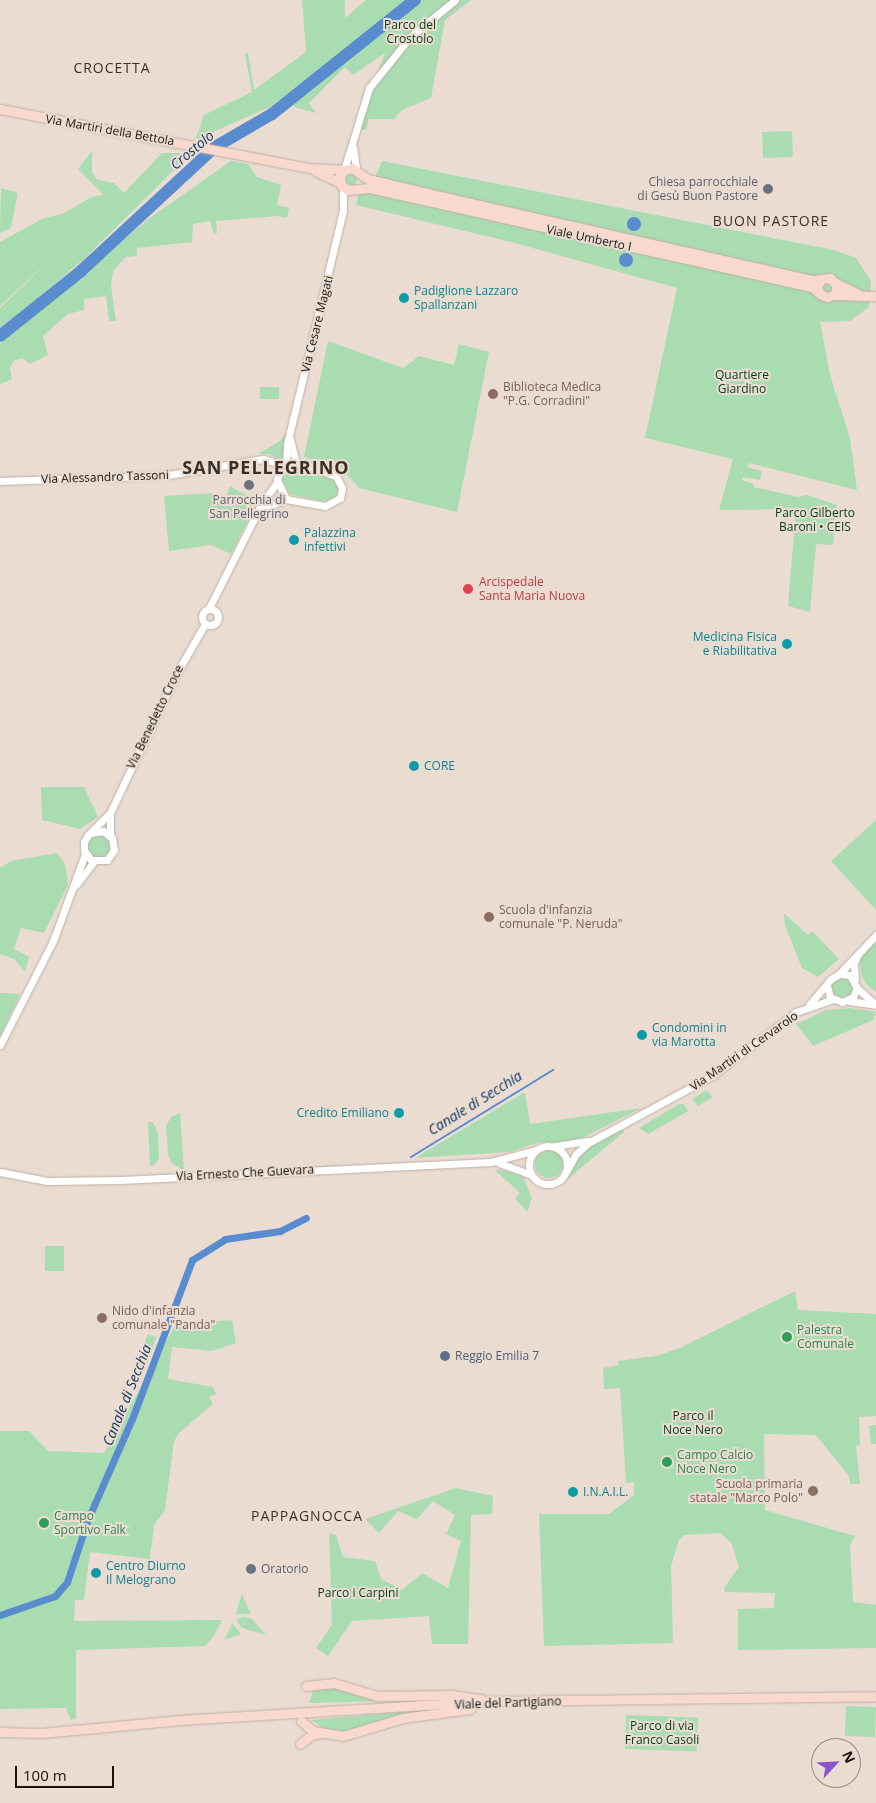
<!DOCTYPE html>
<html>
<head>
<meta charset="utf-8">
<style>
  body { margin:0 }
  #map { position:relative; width:876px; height:1803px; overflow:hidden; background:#eadcd1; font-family:"Open Sans",sans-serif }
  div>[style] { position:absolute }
  .green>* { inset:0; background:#a9dcb1; transform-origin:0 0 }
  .round { border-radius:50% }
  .water>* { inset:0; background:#588cce }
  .stream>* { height:2px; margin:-1px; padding:0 1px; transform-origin:1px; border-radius:1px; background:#588cce }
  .canal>* { height:7px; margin:-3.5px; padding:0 3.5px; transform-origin:3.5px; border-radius:3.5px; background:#588cce }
  .river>* { height:12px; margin:-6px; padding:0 6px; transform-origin:6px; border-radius:6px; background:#588cce }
  .roads { filter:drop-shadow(0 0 1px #beb0a6) drop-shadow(0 0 1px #beb0a6) }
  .minor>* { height:7px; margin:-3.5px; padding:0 3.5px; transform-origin:3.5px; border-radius:3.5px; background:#fff }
  .minor>.ring { margin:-3.5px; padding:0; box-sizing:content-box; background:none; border:7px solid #fff; border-radius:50% }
  .major>* { height:9px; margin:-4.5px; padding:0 4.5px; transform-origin:4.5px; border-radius:4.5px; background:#f9d9ce }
  .dots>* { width:14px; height:14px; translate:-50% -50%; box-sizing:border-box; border:2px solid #eadcd1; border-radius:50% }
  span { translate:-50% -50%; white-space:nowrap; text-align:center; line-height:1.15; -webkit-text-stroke:4px #eadcd1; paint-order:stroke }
  .park-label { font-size:12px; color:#003b15 }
  .street-label { font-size:12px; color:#191410 }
  .worship-label { font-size:12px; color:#5b616d }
  .right { translate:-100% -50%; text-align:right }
  .left { translate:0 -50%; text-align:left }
  .culture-label { font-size:12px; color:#0d838f }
  .education-label { font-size:12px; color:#785e54 }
  .health-label { font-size:12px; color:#be3a42 }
  .leisure-label { font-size:12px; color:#27864d }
  .service-label { font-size:12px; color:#4e5e75 }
  .neighbourhood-label { font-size:14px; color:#3b3028; letter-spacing:1px }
  .water-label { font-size:14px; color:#113661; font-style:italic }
  .district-label { font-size:18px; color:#3b3028; font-weight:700; letter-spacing:1px }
  .north { position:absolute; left:811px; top:1738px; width:50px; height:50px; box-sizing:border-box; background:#eadcd1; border:1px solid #968c84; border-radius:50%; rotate:65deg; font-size:14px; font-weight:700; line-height:20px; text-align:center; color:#191410 }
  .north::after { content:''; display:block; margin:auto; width:18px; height:22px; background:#8756cf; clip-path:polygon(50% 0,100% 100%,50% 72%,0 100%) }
  .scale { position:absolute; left:15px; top:1766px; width:99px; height:22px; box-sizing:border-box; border:2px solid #191410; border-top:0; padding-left:6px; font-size:15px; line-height:18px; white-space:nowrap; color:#191410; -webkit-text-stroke:4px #eadcd1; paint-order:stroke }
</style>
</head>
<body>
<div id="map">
  <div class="green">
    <div style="clip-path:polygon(302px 0,345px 0,345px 18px,366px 0,471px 0,445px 20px,431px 98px,402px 110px,394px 119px,369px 119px,366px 130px,356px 129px,385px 53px,353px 75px,345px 67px,309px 103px,316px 113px,297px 108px,282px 98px,270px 107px,215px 131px,205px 140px,196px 138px,204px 115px,252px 92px,245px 54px,248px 53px,254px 90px,306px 52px)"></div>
    <div style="left:792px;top:131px;width:26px;height:30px;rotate:88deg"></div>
    <div style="clip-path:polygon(92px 151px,92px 173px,98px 180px,114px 183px,124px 193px,162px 153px,191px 153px,84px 259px,0 330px,0 308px,54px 256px,0 306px,0 242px,44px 218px,62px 214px,92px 197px,104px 195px,78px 169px)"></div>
    <div style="clip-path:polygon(231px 161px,248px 164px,257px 177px,281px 185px,277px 205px,289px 208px,287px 218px,277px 216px,216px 221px,217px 233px,214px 234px,210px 221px,193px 224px,192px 242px,137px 248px,137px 256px,126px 257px,113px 271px,111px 286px,116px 321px,109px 321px,106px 296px,84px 299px,84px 310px,68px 314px,43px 336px,48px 355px,30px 364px,22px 358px,13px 361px,10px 369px,12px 379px,0 384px,0 344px,147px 220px)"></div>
    <div style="clip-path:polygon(382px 161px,834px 250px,856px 258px,871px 281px,869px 307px,850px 321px,820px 322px,830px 375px,850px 438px,857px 490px,749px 463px,747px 467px,762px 471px,760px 480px,743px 477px,742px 480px,754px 484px,754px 487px,798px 497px,807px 495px,837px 505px,833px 545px,816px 544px,810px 612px,788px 606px,796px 509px,719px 510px,733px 459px,645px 438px,677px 288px,511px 242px,356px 205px,359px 193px,375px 178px)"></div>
    <div class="round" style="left:345.5px;top:173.5px;width:11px;height:11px"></div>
    <div style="clip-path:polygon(1px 188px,18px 193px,11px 228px,0 233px)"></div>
    <div style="clip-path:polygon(328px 341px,403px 368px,419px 356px,454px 365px,459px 344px,489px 352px,457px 512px,359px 488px,341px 468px,304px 457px)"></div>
    <div style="left:260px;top:387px;width:19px;height:12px"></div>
    <div style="clip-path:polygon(285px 434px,283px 460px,269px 454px,258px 454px,280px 441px)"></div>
    <div style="clip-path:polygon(292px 467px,331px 477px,339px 488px,337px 496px,325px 502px,290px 494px,282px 479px)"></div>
    <div style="clip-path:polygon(230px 486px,246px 495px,248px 503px,255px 506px,231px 554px,211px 545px,169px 551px,164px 496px,215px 493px,225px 502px)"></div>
    <div style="clip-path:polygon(41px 787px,84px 787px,98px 817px,80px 829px,42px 820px)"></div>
    <div style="clip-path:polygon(876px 820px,876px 910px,831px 861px)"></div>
    <div class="round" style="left:87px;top:834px;width:24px;height:24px"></div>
    <div style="clip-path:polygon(57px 853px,65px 864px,68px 885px,44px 933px,21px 928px,14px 949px,29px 957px,25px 972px,14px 959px,0 954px,0 868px,11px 861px)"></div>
    <div style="clip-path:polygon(784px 913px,808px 935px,812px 931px,839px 959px,818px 977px,802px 968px,785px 925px)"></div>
    <div style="clip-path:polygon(876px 940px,876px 992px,867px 985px,861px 974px,860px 960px,866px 949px)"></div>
    <div class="round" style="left:831px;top:977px;width:22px;height:22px"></div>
    <div style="clip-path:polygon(0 993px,20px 994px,0 1037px)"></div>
    <div style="clip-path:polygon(850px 1008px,876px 1012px,873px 1020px,813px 1046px,796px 1024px,826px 1010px)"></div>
    <div style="clip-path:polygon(707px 1090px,713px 1097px,698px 1106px,692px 1099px)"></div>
    <div style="clip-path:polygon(525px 1092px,530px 1124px,641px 1108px,582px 1138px,566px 1143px,540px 1142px,509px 1152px,415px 1158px)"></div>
    <div style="clip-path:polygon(679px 1104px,684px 1104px,688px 1111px,648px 1134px,639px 1128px)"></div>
    <div style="clip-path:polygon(180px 1113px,184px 1171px,172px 1163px,168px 1155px,166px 1126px,171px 1117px)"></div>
    <div style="clip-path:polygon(148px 1122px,153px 1122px,158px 1133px,159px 1159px,153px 1166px,150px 1166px)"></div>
    <div style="clip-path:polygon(622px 1129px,624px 1132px,564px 1182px,583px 1151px)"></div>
    <div class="round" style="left:535px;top:1150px;width:28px;height:28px"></div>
    <div style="clip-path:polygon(495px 1170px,515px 1171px,523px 1176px,532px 1198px,527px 1212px,515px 1198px,520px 1193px)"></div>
    <div style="left:45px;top:1246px;width:19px;height:25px"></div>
    <div style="clip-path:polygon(795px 1291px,798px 1310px,876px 1314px,876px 1416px,859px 1417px,860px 1445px,856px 1446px,860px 1484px,850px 1484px,849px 1476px,816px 1435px,764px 1434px,765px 1510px,855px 1536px,850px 1545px,853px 1602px,876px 1605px,876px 1648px,738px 1650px,738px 1609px,774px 1608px,775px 1593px,725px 1592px,724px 1588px,739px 1567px,731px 1542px,720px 1533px,685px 1535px,679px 1540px,671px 1566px,673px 1643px,544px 1646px,539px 1514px,609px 1514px,634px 1495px,634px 1482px,626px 1483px,620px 1388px,604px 1389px,603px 1368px,618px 1365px,618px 1361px,656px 1356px,680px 1348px)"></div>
    <div style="clip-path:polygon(232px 1320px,236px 1343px,212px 1351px,172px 1347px,168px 1379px,213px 1387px,216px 1394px,209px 1397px,213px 1404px,179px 1433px,174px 1441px,165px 1510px,154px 1525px,150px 1559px,90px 1552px,84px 1600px,75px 1600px,74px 1621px,222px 1620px,214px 1636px,205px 1646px,76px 1650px,76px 1719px,71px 1720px,66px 1708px,0 1709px,0 1431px,29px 1431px,48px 1451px,104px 1453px,176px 1324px)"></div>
    <div style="left:148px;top:1334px;width:9px;height:40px;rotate:21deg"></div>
    <div style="clip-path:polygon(876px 1425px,876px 1444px,871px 1444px,869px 1426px)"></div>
    <div style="clip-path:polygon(456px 1488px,493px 1496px,492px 1514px,471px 1515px,468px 1644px,432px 1644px,429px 1616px,352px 1621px,328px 1656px,316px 1648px,332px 1625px,329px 1533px,336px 1535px,343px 1557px,375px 1561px,381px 1579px,402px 1590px,422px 1573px,448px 1588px,461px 1541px,446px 1534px,455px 1515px,433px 1501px,417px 1519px,398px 1511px,379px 1533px,365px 1519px)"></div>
    <div style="clip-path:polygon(242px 1593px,247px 1606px,251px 1614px,236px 1614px)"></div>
    <div style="clip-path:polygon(243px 1617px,252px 1619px,266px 1635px,242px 1628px,236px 1620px)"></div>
    <div style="clip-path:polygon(232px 1623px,241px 1634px,224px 1640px,230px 1629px)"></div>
    <div style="clip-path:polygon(335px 1686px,362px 1696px,453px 1699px,309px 1703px,313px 1691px)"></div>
    <div style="left:846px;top:1706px;width:30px;height:30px;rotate:2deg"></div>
    <div style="clip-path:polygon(456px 1707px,345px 1733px,327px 1730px,311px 1720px)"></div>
    <div style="left:626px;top:1715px;width:72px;height:34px;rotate:2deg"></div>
  </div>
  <div class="water">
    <div class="round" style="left:627px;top:217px;width:14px;height:14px"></div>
    <div class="round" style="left:619px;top:253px;width:14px;height:14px"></div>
  </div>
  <div class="stream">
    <div style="left:411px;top:1157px;width:167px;rotate:-31.5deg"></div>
  </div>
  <div class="canal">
    <div style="left:0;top:1615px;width:58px;rotate:-19.1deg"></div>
    <div style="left:55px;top:1596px;width:18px;rotate:-49deg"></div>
    <div style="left:67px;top:1582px;width:66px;rotate:-71.6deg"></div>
    <div style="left:88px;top:1519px;width:109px;rotate:-66.3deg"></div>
    <div style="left:132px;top:1419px;width:170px;rotate:-69.3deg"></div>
    <div style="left:192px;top:1260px;width:39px;rotate:-32deg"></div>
    <div style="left:225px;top:1239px;width:56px;rotate:-8.3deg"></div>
    <div style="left:280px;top:1231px;width:29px;rotate:-27deg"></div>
  </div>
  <div class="river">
    <div style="left:0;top:336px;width:104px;rotate:-38.7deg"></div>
    <div style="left:81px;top:271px;width:183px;rotate:-42.8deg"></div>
    <div style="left:215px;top:147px;width:66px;rotate:-30.1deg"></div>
    <div style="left:272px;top:114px;width:183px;rotate:-38.6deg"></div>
  </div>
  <div class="roads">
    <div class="minor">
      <div style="left:353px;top:147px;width:22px;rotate:82deg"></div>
      <div style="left:344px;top:170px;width:86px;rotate:-73deg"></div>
      <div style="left:369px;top:88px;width:65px;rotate:-51.2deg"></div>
      <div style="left:410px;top:37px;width:58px;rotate:-39.4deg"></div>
      <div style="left:290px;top:439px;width:25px;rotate:76deg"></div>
      <div style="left:290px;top:463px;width:14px;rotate:4deg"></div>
      <div style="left:304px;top:464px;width:34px;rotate:21deg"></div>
      <div style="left:336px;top:476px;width:13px;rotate:63deg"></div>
      <div style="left:342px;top:488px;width:10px;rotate:101deg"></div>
      <div style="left:340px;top:498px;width:17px;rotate:152deg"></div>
      <div style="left:325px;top:506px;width:40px;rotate:-170deg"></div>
      <div style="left:286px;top:499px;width:21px;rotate:-115deg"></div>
      <div style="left:277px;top:480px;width:10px;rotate:-73deg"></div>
      <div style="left:280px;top:470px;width:12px;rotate:-35deg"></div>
      <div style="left:286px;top:465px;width:21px;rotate:-87deg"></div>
      <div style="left:287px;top:444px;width:240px;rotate:-76.5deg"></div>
      <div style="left:343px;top:211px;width:23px;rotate:-90deg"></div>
      <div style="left:0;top:481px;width:168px;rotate:-2deg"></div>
      <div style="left:168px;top:475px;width:96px;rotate:-9.6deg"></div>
      <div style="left:263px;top:459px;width:23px;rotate:15deg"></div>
      <div style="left:260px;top:510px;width:28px;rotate:-23deg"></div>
      <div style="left:209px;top:608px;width:118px;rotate:-63.2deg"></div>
      <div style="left:262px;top:503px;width:26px;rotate:-54deg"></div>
      <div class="ring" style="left:202px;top:609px;width:9px;height:9px"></div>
      <div style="left:91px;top:833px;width:12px;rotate:-9deg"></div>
      <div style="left:103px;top:831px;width:11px;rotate:38deg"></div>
      <div style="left:112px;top:838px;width:12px;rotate:81deg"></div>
      <div style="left:114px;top:850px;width:12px;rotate:125deg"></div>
      <div style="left:107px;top:860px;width:16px;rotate:180deg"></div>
      <div style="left:91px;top:860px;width:12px;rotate:-125deg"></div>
      <div style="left:84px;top:850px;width:8px;rotate:-90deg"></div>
      <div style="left:84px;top:842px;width:8px;rotate:-60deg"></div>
      <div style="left:88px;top:835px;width:31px;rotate:-45deg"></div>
      <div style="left:110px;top:813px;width:152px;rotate:-64.6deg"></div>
      <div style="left:175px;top:676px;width:60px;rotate:-60deg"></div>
      <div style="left:110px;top:835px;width:21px;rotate:-90deg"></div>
      <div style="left:76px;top:885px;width:30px;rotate:-53deg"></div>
      <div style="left:839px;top:974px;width:54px;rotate:-46.5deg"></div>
      <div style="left:855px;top:979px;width:16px;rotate:-94deg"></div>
      <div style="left:854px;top:963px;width:10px;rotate:-66deg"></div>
      <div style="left:857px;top:988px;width:24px;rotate:42deg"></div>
      <div style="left:849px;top:1001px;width:27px;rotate:8deg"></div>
      <div style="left:809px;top:1005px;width:34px;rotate:-50deg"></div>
      <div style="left:831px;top:979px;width:9px;rotate:-32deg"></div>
      <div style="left:839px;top:974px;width:11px;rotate:5deg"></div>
      <div style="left:850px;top:975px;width:15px;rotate:62deg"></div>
      <div style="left:857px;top:988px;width:10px;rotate:114deg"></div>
      <div style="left:853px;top:997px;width:12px;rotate:156deg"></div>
      <div style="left:842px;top:1002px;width:13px;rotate:-157deg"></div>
      <div style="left:830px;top:997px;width:11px;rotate:-105deg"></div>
      <div style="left:0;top:1045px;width:117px;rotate:-63deg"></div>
      <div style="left:53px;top:941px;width:93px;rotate:-69.8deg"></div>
      <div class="ring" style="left:529px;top:1146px;width:31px;height:31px"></div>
      <div style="left:555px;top:1146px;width:33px;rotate:-9deg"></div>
      <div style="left:499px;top:1163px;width:33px;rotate:20deg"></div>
      <div style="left:0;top:1172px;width:48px;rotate:10.8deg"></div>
      <div style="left:47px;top:1181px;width:74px;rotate:-0.8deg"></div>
      <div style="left:121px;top:1180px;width:370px;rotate:-2.8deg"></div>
      <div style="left:491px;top:1162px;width:47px;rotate:-14.9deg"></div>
      <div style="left:566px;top:1172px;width:21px;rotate:-61deg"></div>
      <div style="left:576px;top:1154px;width:16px;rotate:-43deg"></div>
      <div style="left:588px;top:1143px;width:141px;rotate:-28.4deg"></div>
      <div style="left:712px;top:1076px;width:106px;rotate:-37.3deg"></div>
      <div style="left:796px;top:1012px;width:39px;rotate:-19deg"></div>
    </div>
    <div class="major">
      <div style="left:0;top:109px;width:314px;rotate:10.8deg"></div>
      <div style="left:308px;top:168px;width:35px;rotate:3deg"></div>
      <div style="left:315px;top:171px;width:26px;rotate:25deg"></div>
      <div style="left:836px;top:283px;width:25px;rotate:26deg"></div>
      <div style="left:818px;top:292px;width:8px;rotate:-140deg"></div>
      <div style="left:812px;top:287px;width:453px;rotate:-167.4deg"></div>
      <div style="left:370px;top:188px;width:22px;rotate:175deg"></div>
      <div style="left:348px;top:190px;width:9px;rotate:-144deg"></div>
      <div style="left:341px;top:185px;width:9px;rotate:-96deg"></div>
      <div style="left:340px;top:176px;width:7px;rotate:-56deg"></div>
      <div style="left:344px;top:170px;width:8px;rotate:-14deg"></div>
      <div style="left:352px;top:168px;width:19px;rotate:35deg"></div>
      <div style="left:368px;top:179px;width:69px;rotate:13.4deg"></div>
      <div style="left:435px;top:195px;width:387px;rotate:12.7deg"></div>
      <div style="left:813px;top:280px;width:17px;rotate:-7deg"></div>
      <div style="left:830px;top:278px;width:11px;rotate:49deg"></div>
      <div style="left:837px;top:286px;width:9px;rotate:108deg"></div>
      <div style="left:834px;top:295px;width:7px;rotate:164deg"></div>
      <div style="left:827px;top:297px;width:8px;rotate:-157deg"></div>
      <div style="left:820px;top:294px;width:8px;rotate:-113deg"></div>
      <div style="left:817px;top:287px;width:7px;rotate:-63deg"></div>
      <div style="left:834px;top:295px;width:42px;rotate:1.4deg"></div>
      <div style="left:306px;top:1686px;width:28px;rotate:-6deg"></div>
      <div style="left:334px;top:1683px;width:45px;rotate:16.8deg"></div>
      <div style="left:377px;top:1696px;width:75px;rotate:-0.8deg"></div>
      <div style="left:452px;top:1695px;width:30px;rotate:8deg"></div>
      <div style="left:301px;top:1721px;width:16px;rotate:40deg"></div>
      <div style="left:313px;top:1731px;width:30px;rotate:9deg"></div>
      <div style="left:343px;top:1736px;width:63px;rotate:-16.7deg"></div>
      <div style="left:403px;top:1718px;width:68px;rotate:-7.7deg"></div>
      <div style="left:0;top:1732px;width:42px;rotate:1.4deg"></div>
      <div style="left:42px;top:1733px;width:139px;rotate:-5.4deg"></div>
      <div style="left:180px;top:1720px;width:315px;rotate:-3.5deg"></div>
      <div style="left:494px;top:1701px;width:382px;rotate:-0.7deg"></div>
      <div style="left:300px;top:1744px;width:14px;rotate:-39deg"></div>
      <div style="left:311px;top:1735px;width:10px;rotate:-11deg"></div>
    </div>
  </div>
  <div class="dots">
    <div style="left:768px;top:189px;background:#6b7280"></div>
    <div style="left:404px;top:298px;background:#0f9aa8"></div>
    <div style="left:493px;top:394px;background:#8d6e63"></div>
    <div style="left:249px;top:485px;background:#6b7280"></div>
    <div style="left:294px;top:540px;background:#0f9aa8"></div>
    <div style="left:468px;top:589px;background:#e0444e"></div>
    <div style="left:787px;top:644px;background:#0f9aa8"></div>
    <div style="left:414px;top:766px;background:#0f9aa8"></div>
    <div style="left:489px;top:917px;background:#8d6e63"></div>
    <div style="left:642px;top:1035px;background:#0f9aa8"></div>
    <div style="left:399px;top:1113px;background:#0f9aa8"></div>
    <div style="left:102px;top:1318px;background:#8d6e63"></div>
    <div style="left:787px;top:1337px;background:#2e9e5b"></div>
    <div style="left:445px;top:1356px;background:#5c6f8a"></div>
    <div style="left:667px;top:1462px;background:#2e9e5b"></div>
    <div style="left:813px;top:1491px;background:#8d6e63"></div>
    <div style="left:573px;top:1492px;background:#0f9aa8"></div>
    <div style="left:44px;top:1523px;background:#2e9e5b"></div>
    <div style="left:251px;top:1569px;background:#6b7280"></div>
    <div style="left:96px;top:1573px;background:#0f9aa8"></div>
  </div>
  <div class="park-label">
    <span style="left:410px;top:32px">Parco del<br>Crostolo</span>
    <span style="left:742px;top:382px">Quartiere<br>Giardino</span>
    <span style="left:815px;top:520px">Parco Gilberto<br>Baroni • CEIS</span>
    <span style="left:693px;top:1423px">Parco il<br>Noce Nero</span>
    <span style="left:358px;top:1593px">Parco i Carpini</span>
    <span style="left:662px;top:1733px">Parco di via<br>Franco Casoli</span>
  </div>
  <div class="street-label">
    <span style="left:110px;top:130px;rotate:10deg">Via Martiri della Bettola</span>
    <span style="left:589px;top:238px;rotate:12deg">Viale Umberto I</span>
    <span style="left:317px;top:324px;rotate:-76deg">Via Cesare Magati</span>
    <span style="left:105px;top:477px;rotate:-2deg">Via Alessandro Tassoni</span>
    <span style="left:155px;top:717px;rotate:-64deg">Via Benedetto Croce</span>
    <span style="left:744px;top:1051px;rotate:-35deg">Via Martiri di Cervarolo</span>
    <span style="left:245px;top:1173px;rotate:-3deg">Via Ernesto Che Guevara</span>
    <span style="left:508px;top:1703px;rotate:-2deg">Viale del Partigiano</span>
  </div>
  <div class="worship-label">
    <span class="right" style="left:758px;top:189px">Chiesa parrocchiale<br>di Gesù Buon Pastore</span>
    <span style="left:249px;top:507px">Parrocchia di<br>San Pellegrino</span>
    <span class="left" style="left:261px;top:1569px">Oratorio</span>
  </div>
  <div class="culture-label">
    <span class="left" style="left:414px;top:298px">Padiglione Lazzaro<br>Spallanzani</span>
    <span class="left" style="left:304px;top:540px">Palazzina<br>infettivi</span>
    <span class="right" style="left:777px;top:644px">Medicina Fisica<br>e Riabilitativa</span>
    <span class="left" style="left:424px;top:766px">CORE</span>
    <span class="left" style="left:652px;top:1035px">Condomini in<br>via Marotta</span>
    <span class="right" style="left:389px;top:1113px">Credito Emiliano</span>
    <span class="left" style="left:583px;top:1492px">I.N.A.I.L.</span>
    <span class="left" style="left:106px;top:1573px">Centro Diurno<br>Il Melograno</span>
  </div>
  <div class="education-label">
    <span class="left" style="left:503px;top:394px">Biblioteca Medica<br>"P.G. Corradini"</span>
    <span class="left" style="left:499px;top:917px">Scuola d'infanzia<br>comunale "P. Neruda"</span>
    <span class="left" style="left:112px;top:1318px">Nido d'infanzia<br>comunale "Panda"</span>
    <span class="right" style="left:803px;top:1491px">Scuola primaria<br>statale "Marco Polo"</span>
  </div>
  <div class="health-label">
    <span class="left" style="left:479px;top:589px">Arcispedale<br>Santa Maria Nuova</span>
  </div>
  <div class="leisure-label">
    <span class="left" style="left:797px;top:1337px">Palestra<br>Comunale</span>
    <span class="left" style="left:677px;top:1462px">Campo Calcio<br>Noce Nero</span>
    <span class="left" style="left:54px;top:1523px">Campo<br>Sportivo Falk</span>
  </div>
  <div class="service-label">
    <span class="left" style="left:455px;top:1356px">Reggio Emilia 7</span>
  </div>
  <div class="neighbourhood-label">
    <span style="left:112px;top:68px">CROCETTA</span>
    <span style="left:771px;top:221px">BUON PASTORE</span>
    <span style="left:307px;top:1516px">PAPPAGNOCCA</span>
  </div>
  <div class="water-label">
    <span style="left:192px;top:150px;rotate:-40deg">Crostolo</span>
    <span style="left:475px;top:1103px;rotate:-32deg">Canale di Secchia</span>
    <span style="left:127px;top:1395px;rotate:-68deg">Canale di Secchia</span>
  </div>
  <div class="district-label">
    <span style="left:266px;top:467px">SAN PELLEGRINO</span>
  </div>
  <div class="north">N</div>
  <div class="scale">100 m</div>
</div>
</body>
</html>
